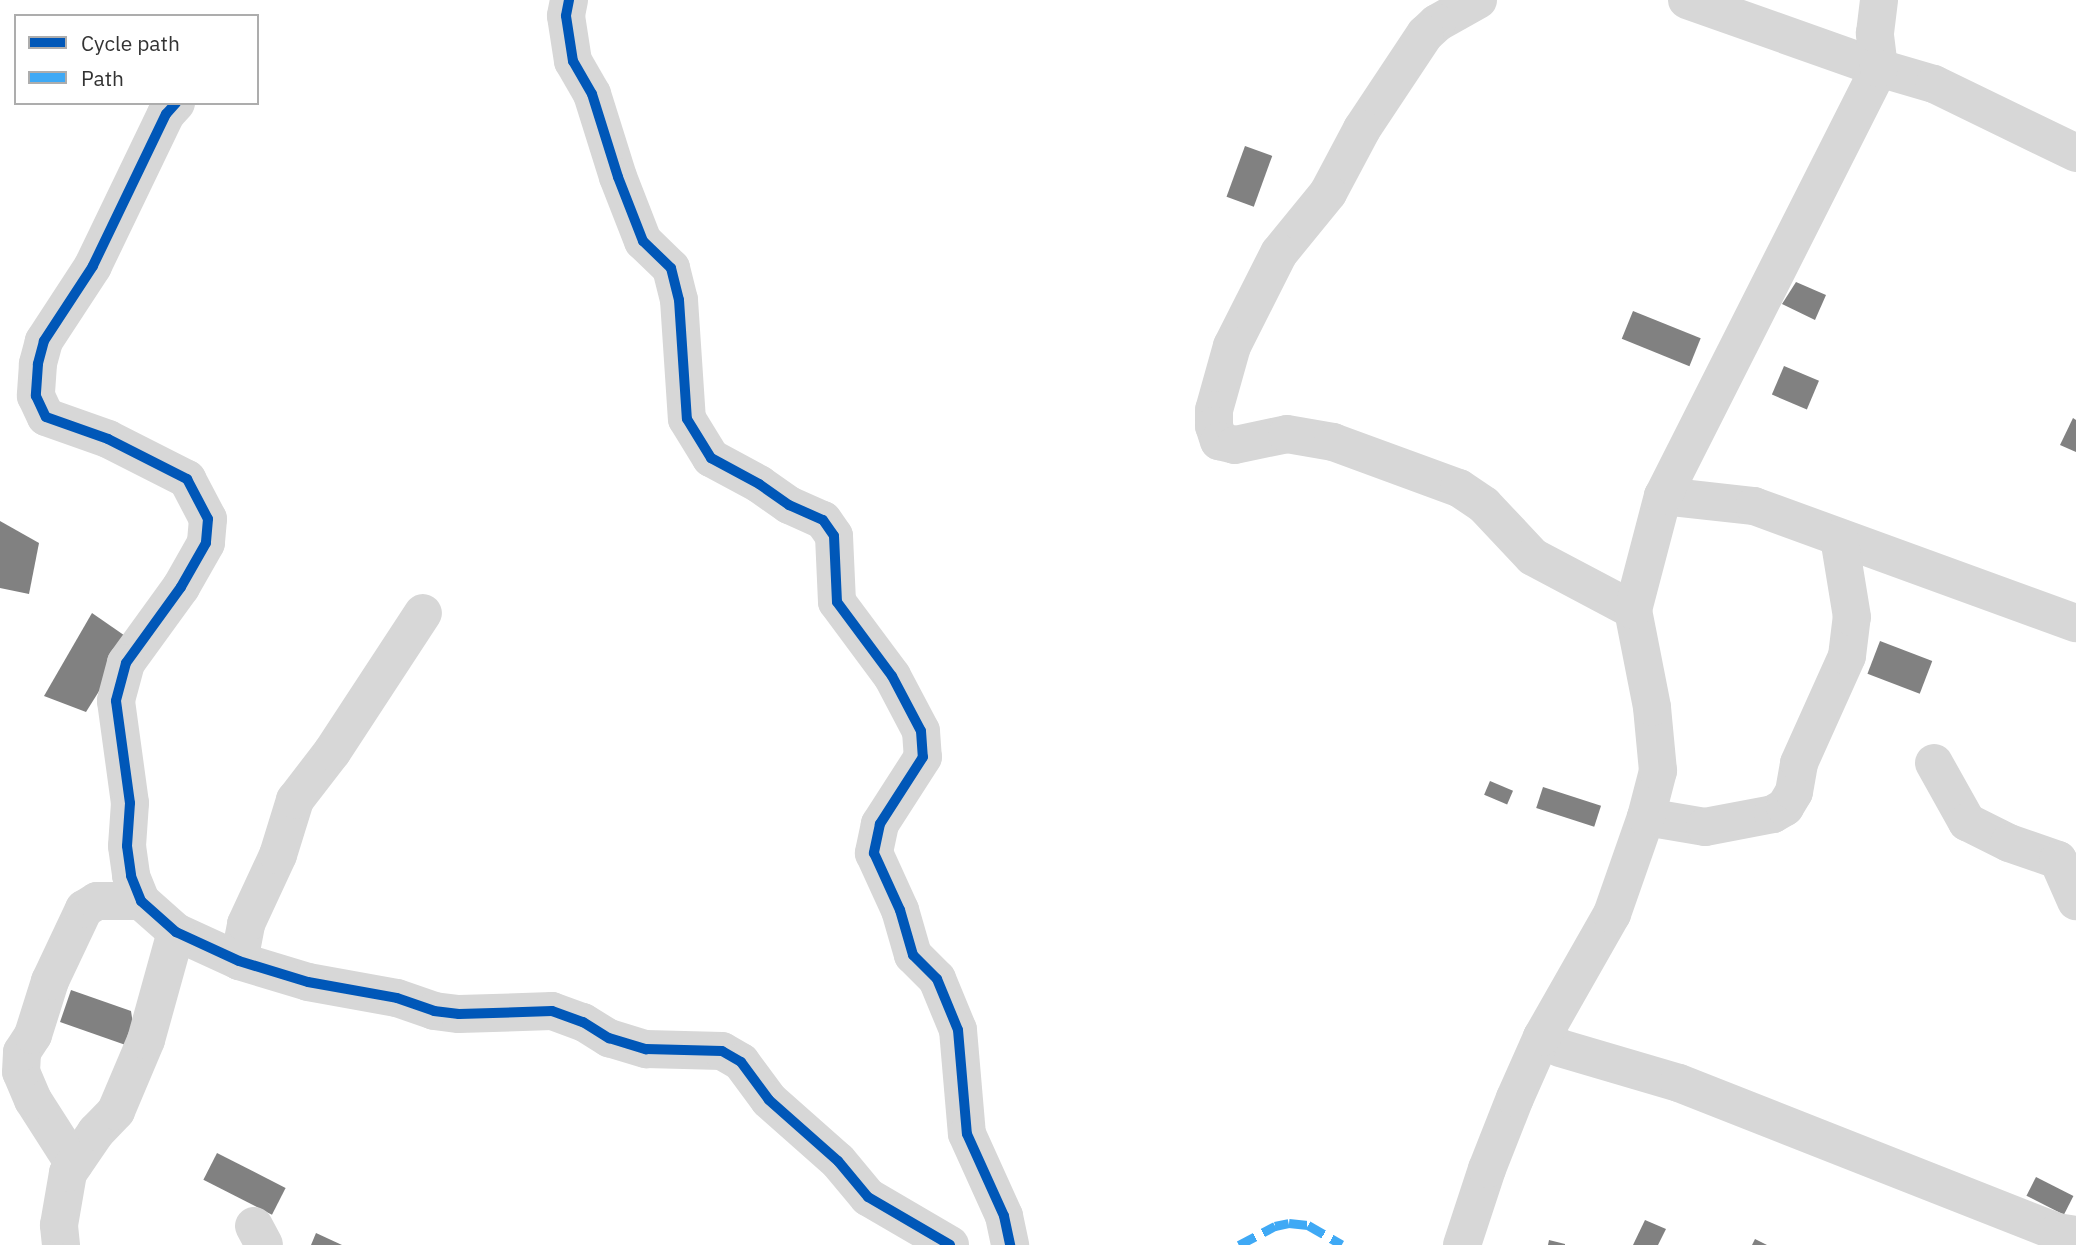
<!DOCTYPE html>
<html>
<head>
<meta charset="utf-8">
<style>
  body { margin:0 }
  #map { position:relative; width:2076px; height:1245px; overflow:hidden; background:#fff; font-family:"IBM Plex Sans",sans-serif }
  div>[style] { position:absolute }
  .building>* { inset:0; background:#818181; transform-origin:0 0 }
  .minor>* { height:38px; margin:-19px; padding:0 19px; transform-origin:19px; border-radius:19px; background:#d7d7d7 }
  .quiet>* { height:9px; margin-top:-4.5px; transform-origin:0; background:repeating-linear-gradient(90deg,#3fa9f5 0 18px,transparent 0 27px) }
  .cycleway>* { height:10px; margin:-5px; padding:0 5px; transform-origin:5px; border-radius:5px; background:#0057b8 }
  span { translate:-50% -50%; white-space:nowrap; text-align:center; line-height:1.15; -webkit-text-stroke:7px #fff; paint-order:stroke }
  .legend { position:absolute; left:14px; top:14px; width:245px; height:91px; box-sizing:border-box; background:#fff; border:2px solid #adadad; margin:0; padding:9px 12px; list-style:none; font-size:21px; color:#333 }
  .legend li { display:flex; align-items:center; gap:14px; height:35px }
  .legend b { width:35px; border:2px solid #adadad }
</style>
</head>
<body>
<div id="map">
  <div class="building">
    <div style="left:1245px;top:146px;width:29px;height:54px;rotate:20deg"></div>
    <div style="clip-path:polygon(1796px 282px,1826px 295px,1815px 320px,1782px 304px)"></div>
    <div style="left:1633px;top:311px;width:73px;height:30px;rotate:22deg"></div>
    <div style="left:1784px;top:366px;width:38px;height:31px;rotate:23deg"></div>
    <div style="clip-path:polygon(2073px 418px,2076px 420px,2076px 452px,2060px 445px)"></div>
    <div style="clip-path:polygon(0 521px,39px 543px,29px 594px,0 588px)"></div>
    <div style="clip-path:polygon(92px 613px,131px 640px,86px 712px,44px 696px)"></div>
    <div style="left:1880px;top:641px;width:56px;height:35px;rotate:21deg"></div>
    <div style="left:1490px;top:781px;width:25px;height:15px;rotate:23deg"></div>
    <div style="left:1543px;top:787px;width:61px;height:22px;rotate:18deg"></div>
    <div style="clip-path:polygon(71px 990px,131px 1011px,137px 1049px,60px 1022px)"></div>
    <div style="left:217px;top:1153px;width:77px;height:30px;rotate:27deg"></div>
    <div style="left:2036px;top:1177px;width:42px;height:21px;rotate:27deg"></div>
    <div style="clip-path:polygon(1645px 1220px,1666px 1229px,1658px 1245px,1633px 1245px)"></div>
    <div style="clip-path:polygon(316px 1233px,342px 1245px,311px 1245px)"></div>
    <div style="clip-path:polygon(1755px 1239px,1767px 1245px,1752px 1245px)"></div>
    <div style="clip-path:polygon(1549px 1240px,1565px 1244px,1565px 1245px,1548px 1245px)"></div>
  </div>
  <div class="minor">
    <div style="left:569px;top:0;width:16px;rotate:101deg"></div>
    <div style="left:566px;top:16px;width:46px;rotate:81.2deg"></div>
    <div style="left:573px;top:61px;width:38px;rotate:60deg"></div>
    <div style="left:592px;top:94px;width:87px;rotate:72.6deg"></div>
    <div style="left:618px;top:177px;width:69px;rotate:68.7deg"></div>
    <div style="left:643px;top:241px;width:39px;rotate:44deg"></div>
    <div style="left:671px;top:268px;width:33px;rotate:76deg"></div>
    <div style="left:679px;top:300px;width:119px;rotate:86.2deg"></div>
    <div style="left:687px;top:419px;width:46px;rotate:58.4deg"></div>
    <div style="left:711px;top:458px;width:55px;rotate:28.4deg"></div>
    <div style="left:759px;top:484px;width:37px;rotate:35deg"></div>
    <div style="left:789px;top:505px;width:37px;rotate:24deg"></div>
    <div style="left:823px;top:520px;width:19px;rotate:55deg"></div>
    <div style="left:834px;top:536px;width:66px;rotate:87.4deg"></div>
    <div style="left:837px;top:602px;width:92px;rotate:53.4deg"></div>
    <div style="left:892px;top:676px;width:62px;rotate:62.2deg"></div>
    <div style="left:921px;top:731px;width:26px;rotate:86deg"></div>
    <div style="left:923px;top:757px;width:80px;rotate:122.7deg"></div>
    <div style="left:880px;top:824px;width:30px;rotate:102deg"></div>
    <div style="left:874px;top:853px;width:63px;rotate:65.5deg"></div>
    <div style="left:900px;top:910px;width:47px;rotate:73.9deg"></div>
    <div style="left:913px;top:955px;width:34px;rotate:45deg"></div>
    <div style="left:937px;top:979px;width:55px;rotate:67.6deg"></div>
    <div style="left:958px;top:1030px;width:104px;rotate:85.1deg"></div>
    <div style="left:967px;top:1134px;width:90px;rotate:65.7deg"></div>
    <div style="left:1004px;top:1216px;width:30px;rotate:78deg"></div>
    <div style="left:1478px;top:0;width:47px;rotate:150.7deg"></div>
    <div style="left:1437px;top:23px;width:16px;rotate:137deg"></div>
    <div style="left:1425px;top:34px;width:114px;rotate:123.6deg"></div>
    <div style="left:1362px;top:129px;width:72px;rotate:118deg"></div>
    <div style="left:1328px;top:193px;width:77px;rotate:129.2deg"></div>
    <div style="left:1279px;top:253px;width:104px;rotate:116.8deg"></div>
    <div style="left:1232px;top:346px;width:66px;rotate:105.7deg"></div>
    <div style="left:1214px;top:410px;width:16px;rotate:90deg"></div>
    <div style="left:1214px;top:426px;width:16px;rotate:72deg"></div>
    <div style="left:1219px;top:441px;width:16px;rotate:14deg"></div>
    <div style="left:1235px;top:445px;width:53px;rotate:-11.9deg"></div>
    <div style="left:1287px;top:434px;width:47px;rotate:9.9deg"></div>
    <div style="left:1333px;top:442px;width:134px;rotate:20.1deg"></div>
    <div style="left:1459px;top:488px;width:30px;rotate:34deg"></div>
    <div style="left:1484px;top:505px;width:71px;rotate:46.7deg"></div>
    <div style="left:1533px;top:557px;width:113px;rotate:27.9deg"></div>
    <div style="left:1687px;top:0;width:204px;rotate:19.5deg"></div>
    <div style="left:1879px;top:68px;width:57px;rotate:16.2deg"></div>
    <div style="left:1934px;top:84px;width:158px;rotate:25.9deg"></div>
    <div style="left:176px;top:103px;width:15px;rotate:132deg"></div>
    <div style="left:166px;top:114px;width:169px;rotate:115.7deg"></div>
    <div style="left:93px;top:266px;width:90px;rotate:123.2deg"></div>
    <div style="left:44px;top:341px;width:24px;rotate:105deg"></div>
    <div style="left:38px;top:364px;width:32px;rotate:94deg"></div>
    <div style="left:36px;top:396px;width:23px;rotate:65deg"></div>
    <div style="left:46px;top:417px;width:66px;rotate:19.5deg"></div>
    <div style="left:108px;top:439px;width:89px;rotate:26.9deg"></div>
    <div style="left:187px;top:479px;width:45px;rotate:62.3deg"></div>
    <div style="left:208px;top:519px;width:24px;rotate:95deg"></div>
    <div style="left:206px;top:543px;width:51px;rotate:119.6deg"></div>
    <div style="left:181px;top:587px;width:94px;rotate:125.9deg"></div>
    <div style="left:126px;top:663px;width:39px;rotate:105deg"></div>
    <div style="left:116px;top:701px;width:103px;rotate:82.2deg"></div>
    <div style="left:130px;top:803px;width:43px;rotate:94deg"></div>
    <div style="left:127px;top:846px;width:30px;rotate:82deg"></div>
    <div style="left:131px;top:876px;width:27px;rotate:68deg"></div>
    <div style="left:141px;top:901px;width:47px;rotate:41.5deg"></div>
    <div style="left:176px;top:932px;width:69px;rotate:24.7deg"></div>
    <div style="left:239px;top:961px;width:72px;rotate:16.9deg"></div>
    <div style="left:308px;top:982px;width:90px;rotate:10.2deg"></div>
    <div style="left:397px;top:998px;width:39px;rotate:19deg"></div>
    <div style="left:434px;top:1011px;width:25px;rotate:7deg"></div>
    <div style="left:459px;top:1014px;width:93px;rotate:-1.8deg"></div>
    <div style="left:552px;top:1011px;width:33px;rotate:20deg"></div>
    <div style="left:583px;top:1022px;width:31px;rotate:32deg"></div>
    <div style="left:609px;top:1038px;width:39px;rotate:17deg"></div>
    <div style="left:646px;top:1049px;width:76px;rotate:1.5deg"></div>
    <div style="left:722px;top:1051px;width:22px;rotate:30deg"></div>
    <div style="left:741px;top:1062px;width:47px;rotate:53.6deg"></div>
    <div style="left:769px;top:1100px;width:92px;rotate:41.5deg"></div>
    <div style="left:838px;top:1161px;width:47px;rotate:50.2deg"></div>
    <div style="left:868px;top:1197px;width:95px;rotate:30.3deg"></div>
    <div style="left:1663px;top:496px;width:92px;rotate:6.3deg"></div>
    <div style="left:1754px;top:506px;width:343px;rotate:20deg"></div>
    <div style="left:1934px;top:763px;width:68px;rotate:60.8deg"></div>
    <div style="left:1967px;top:822px;width:47px;rotate:26.6deg"></div>
    <div style="left:2009px;top:843px;width:52px;rotate:19.1deg"></div>
    <div style="left:2058px;top:860px;width:45px;rotate:66.3deg"></div>
    <div style="left:1646px;top:817px;width:60px;rotate:9.6deg"></div>
    <div style="left:1705px;top:827px;width:69px;rotate:-10.8deg"></div>
    <div style="left:1773px;top:814px;width:14px;rotate:-30deg"></div>
    <div style="left:1785px;top:807px;width:17px;rotate:-59deg"></div>
    <div style="left:1794px;top:792px;width:29px;rotate:-80deg"></div>
    <div style="left:1799px;top:763px;width:117px;rotate:-65.8deg"></div>
    <div style="left:1847px;top:656px;width:39px;rotate:-83deg"></div>
    <div style="left:1852px;top:617px;width:80px;rotate:-99.3deg"></div>
    <div style="left:239px;top:961px;width:38px;rotate:-79deg"></div>
    <div style="left:246px;top:924px;width:76px;rotate:-65.1deg"></div>
    <div style="left:278px;top:855px;width:58px;rotate:-72.8deg"></div>
    <div style="left:295px;top:800px;width:61px;rotate:-52.4deg"></div>
    <div style="left:332px;top:752px;width:166px;rotate:-56.8deg"></div>
    <div style="left:1542px;top:1037px;width:21px;rotate:31deg"></div>
    <div style="left:1560px;top:1048px;width:124px;rotate:16.4deg"></div>
    <div style="left:1679px;top:1083px;width:406px;rotate:21.5deg"></div>
    <div style="left:2057px;top:1232px;width:19px;rotate:9deg"></div>
    <div style="left:74px;top:1164px;width:76px;rotate:-122.6deg"></div>
    <div style="left:33px;top:1100px;width:30px;rotate:-113deg"></div>
    <div style="left:21px;top:1072px;width:20px;rotate:-87deg"></div>
    <div style="left:22px;top:1052px;width:20px;rotate:-57deg"></div>
    <div style="left:33px;top:1035px;width:57px;rotate:-72.5deg"></div>
    <div style="left:50px;top:981px;width:80px;rotate:-64.7deg"></div>
    <div style="left:84px;top:909px;width:15px;rotate:-32deg"></div>
    <div style="left:97px;top:901px;width:44px"></div>
    <div style="left:254px;top:1226px;width:21px;rotate:62deg"></div>
    <div style="left:61px;top:1245px;width:20px;rotate:-96deg"></div>
    <div style="left:59px;top:1225px;width:53px;rotate:-80.2deg"></div>
    <div style="left:68px;top:1173px;width:50px;rotate:-55.7deg"></div>
    <div style="left:96px;top:1132px;width:29px;rotate:-46deg"></div>
    <div style="left:116px;top:1111px;width:77px;rotate:-67.1deg"></div>
    <div style="left:146px;top:1040px;width:112px;rotate:-74.5deg"></div>
    <div style="left:1462px;top:1245px;width:80px;rotate:-71.8deg"></div>
    <div style="left:1487px;top:1169px;width:76px;rotate:-68.5deg"></div>
    <div style="left:1515px;top:1098px;width:67px;rotate:-66.1deg"></div>
    <div style="left:1542px;top:1037px;width:142px;rotate:-60.4deg"></div>
    <div style="left:1612px;top:914px;width:103px;rotate:-70.7deg"></div>
    <div style="left:1646px;top:817px;width:48px;rotate:-75.4deg"></div>
    <div style="left:1658px;top:771px;width:64px;rotate:-95.4deg"></div>
    <div style="left:1652px;top:707px;width:99px;rotate:-101.1deg"></div>
    <div style="left:1633px;top:610px;width:118px;rotate:-75.3deg"></div>
    <div style="left:1663px;top:496px;width:479px;rotate:-63.2deg"></div>
    <div style="left:1879px;top:68px;width:35px;rotate:-97deg"></div>
    <div style="left:1875px;top:33px;width:33px;rotate:-83deg"></div>
  </div>
  <div class="quiet">
    <div style="left:1239px;top:1245px;width:41px;rotate:-27.8deg"></div>
    <div style="left:1275px;top:1226px;width:14px;rotate:-12deg"></div>
    <div style="left:1289px;top:1223px;width:19px;rotate:6deg"></div>
    <div style="left:1308px;top:1225px;width:39px;rotate:30deg"></div>
  </div>
  <div class="cycleway">
    <div style="left:569px;top:0;width:16px;rotate:101deg"></div>
    <div style="left:566px;top:16px;width:46px;rotate:81.2deg"></div>
    <div style="left:573px;top:61px;width:38px;rotate:60deg"></div>
    <div style="left:592px;top:94px;width:87px;rotate:72.6deg"></div>
    <div style="left:618px;top:177px;width:69px;rotate:68.7deg"></div>
    <div style="left:643px;top:241px;width:39px;rotate:44deg"></div>
    <div style="left:671px;top:268px;width:33px;rotate:76deg"></div>
    <div style="left:679px;top:300px;width:119px;rotate:86.2deg"></div>
    <div style="left:687px;top:419px;width:46px;rotate:58.4deg"></div>
    <div style="left:711px;top:458px;width:55px;rotate:28.4deg"></div>
    <div style="left:759px;top:484px;width:37px;rotate:35deg"></div>
    <div style="left:789px;top:505px;width:37px;rotate:24deg"></div>
    <div style="left:823px;top:520px;width:19px;rotate:55deg"></div>
    <div style="left:834px;top:536px;width:66px;rotate:87.4deg"></div>
    <div style="left:837px;top:602px;width:92px;rotate:53.4deg"></div>
    <div style="left:892px;top:676px;width:62px;rotate:62.2deg"></div>
    <div style="left:921px;top:731px;width:26px;rotate:86deg"></div>
    <div style="left:923px;top:757px;width:80px;rotate:122.7deg"></div>
    <div style="left:880px;top:824px;width:30px;rotate:102deg"></div>
    <div style="left:874px;top:853px;width:63px;rotate:65.5deg"></div>
    <div style="left:900px;top:910px;width:47px;rotate:73.9deg"></div>
    <div style="left:913px;top:955px;width:34px;rotate:45deg"></div>
    <div style="left:937px;top:979px;width:55px;rotate:67.6deg"></div>
    <div style="left:958px;top:1030px;width:104px;rotate:85.1deg"></div>
    <div style="left:967px;top:1134px;width:90px;rotate:65.7deg"></div>
    <div style="left:1004px;top:1216px;width:30px;rotate:78deg"></div>
    <div style="left:176px;top:103px;width:15px;rotate:132deg"></div>
    <div style="left:166px;top:114px;width:169px;rotate:115.7deg"></div>
    <div style="left:93px;top:266px;width:90px;rotate:123.2deg"></div>
    <div style="left:44px;top:341px;width:24px;rotate:105deg"></div>
    <div style="left:38px;top:364px;width:32px;rotate:94deg"></div>
    <div style="left:36px;top:396px;width:23px;rotate:65deg"></div>
    <div style="left:46px;top:417px;width:66px;rotate:19.5deg"></div>
    <div style="left:108px;top:439px;width:89px;rotate:26.9deg"></div>
    <div style="left:187px;top:479px;width:45px;rotate:62.3deg"></div>
    <div style="left:208px;top:519px;width:24px;rotate:95deg"></div>
    <div style="left:206px;top:543px;width:51px;rotate:119.6deg"></div>
    <div style="left:181px;top:587px;width:94px;rotate:125.9deg"></div>
    <div style="left:126px;top:663px;width:39px;rotate:105deg"></div>
    <div style="left:116px;top:701px;width:103px;rotate:82.2deg"></div>
    <div style="left:130px;top:803px;width:43px;rotate:94deg"></div>
    <div style="left:127px;top:846px;width:30px;rotate:82deg"></div>
    <div style="left:131px;top:876px;width:27px;rotate:68deg"></div>
    <div style="left:141px;top:901px;width:47px;rotate:41.5deg"></div>
    <div style="left:176px;top:932px;width:69px;rotate:24.7deg"></div>
    <div style="left:239px;top:961px;width:72px;rotate:16.9deg"></div>
    <div style="left:308px;top:982px;width:90px;rotate:10.2deg"></div>
    <div style="left:397px;top:998px;width:39px;rotate:19deg"></div>
    <div style="left:434px;top:1011px;width:25px;rotate:7deg"></div>
    <div style="left:459px;top:1014px;width:93px;rotate:-1.8deg"></div>
    <div style="left:552px;top:1011px;width:33px;rotate:20deg"></div>
    <div style="left:583px;top:1022px;width:31px;rotate:32deg"></div>
    <div style="left:609px;top:1038px;width:39px;rotate:17deg"></div>
    <div style="left:646px;top:1049px;width:76px;rotate:1.5deg"></div>
    <div style="left:722px;top:1051px;width:22px;rotate:30deg"></div>
    <div style="left:741px;top:1062px;width:47px;rotate:53.6deg"></div>
    <div style="left:769px;top:1100px;width:92px;rotate:41.5deg"></div>
    <div style="left:838px;top:1161px;width:47px;rotate:50.2deg"></div>
    <div style="left:868px;top:1197px;width:95px;rotate:30.3deg"></div>
  </div>
  <ul class="legend">
  <li><b style="height:9px;background:#0057b8"></b>Cycle path</li>
  <li><b style="height:9px;background:#3fa9f5"></b>Path</li>
  </ul>
</div>
</body>
</html>
